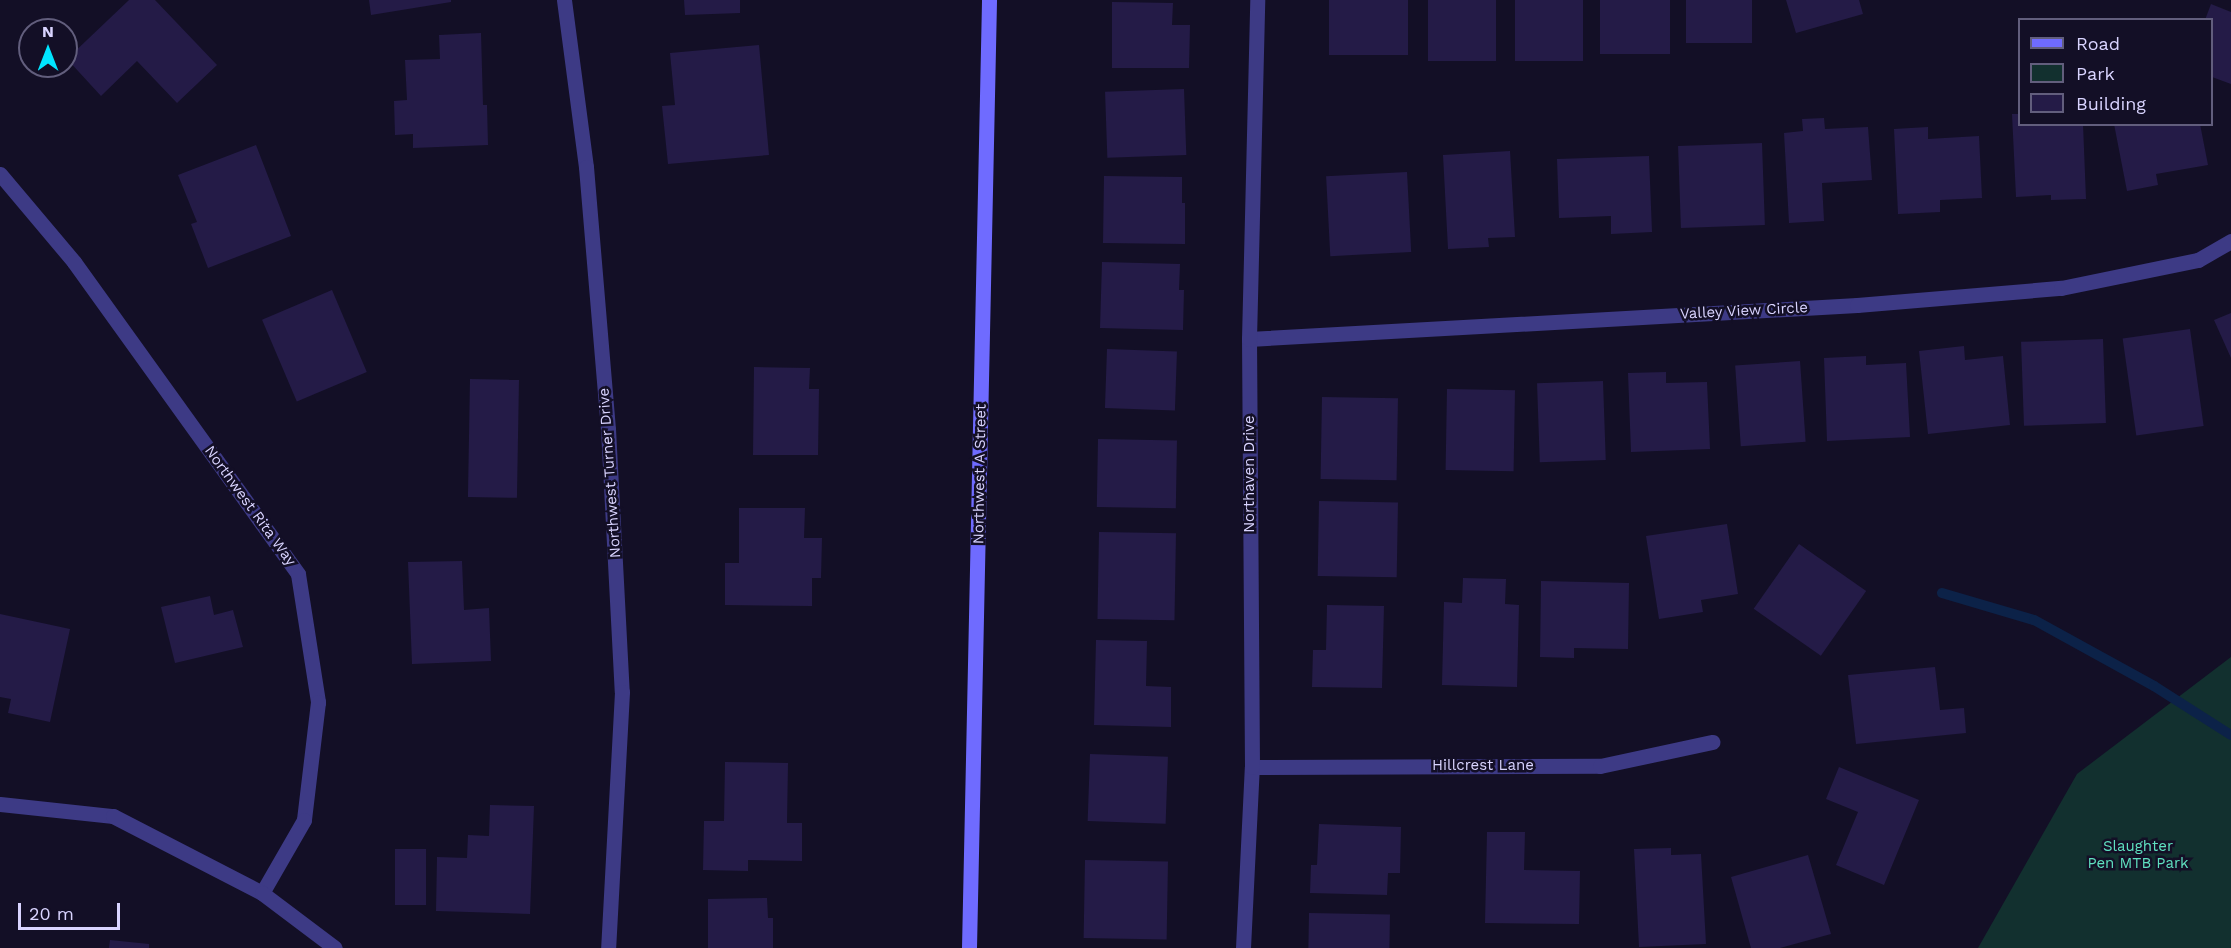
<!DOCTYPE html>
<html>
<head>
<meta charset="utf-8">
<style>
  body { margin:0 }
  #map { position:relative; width:2231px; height:948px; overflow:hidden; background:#130f26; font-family:"Work Sans",sans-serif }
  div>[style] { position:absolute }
  .green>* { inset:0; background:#12302f }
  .stream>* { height:10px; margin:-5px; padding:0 5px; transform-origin:5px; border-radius:5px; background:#0c2248 }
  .building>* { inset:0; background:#241b47; transform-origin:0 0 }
  .street>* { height:15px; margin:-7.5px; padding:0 7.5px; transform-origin:7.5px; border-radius:7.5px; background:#3d3a85 }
  .secondary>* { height:15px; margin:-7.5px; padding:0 7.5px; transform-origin:7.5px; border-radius:7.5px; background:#6f6bff }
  span { translate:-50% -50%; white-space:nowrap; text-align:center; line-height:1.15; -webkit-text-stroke:5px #130f26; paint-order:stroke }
  .street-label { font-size:15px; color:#d9d4ff }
  .park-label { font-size:15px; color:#5fe0c0 }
  .legend { position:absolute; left:2018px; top:18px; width:195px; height:108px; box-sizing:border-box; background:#130f26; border:2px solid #625e7d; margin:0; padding:8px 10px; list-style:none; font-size:18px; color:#d9d4ff }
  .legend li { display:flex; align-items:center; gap:12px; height:30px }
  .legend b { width:30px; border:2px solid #625e7d }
  .north { position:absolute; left:18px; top:18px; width:60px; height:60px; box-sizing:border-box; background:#130f26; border:2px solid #625e7d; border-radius:50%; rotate:0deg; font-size:16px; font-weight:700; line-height:24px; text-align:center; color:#d9d4ff }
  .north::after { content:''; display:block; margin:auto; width:21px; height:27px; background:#00e5ff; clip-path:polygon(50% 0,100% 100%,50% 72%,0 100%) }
  .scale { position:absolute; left:18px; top:903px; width:102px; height:27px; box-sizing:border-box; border:3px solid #d9d4ff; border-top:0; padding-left:8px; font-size:18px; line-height:21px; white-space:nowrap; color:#d9d4ff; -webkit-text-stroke:4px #130f26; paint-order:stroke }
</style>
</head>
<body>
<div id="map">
  <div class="green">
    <div style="clip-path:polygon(2231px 657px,2231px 948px,1978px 948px,2077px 774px)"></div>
  </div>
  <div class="stream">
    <div style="left:1942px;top:593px;width:96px;rotate:16.4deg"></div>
    <div style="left:2034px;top:620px;width:137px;rotate:28.8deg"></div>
    <div style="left:2154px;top:686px;width:91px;rotate:32.5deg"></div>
  </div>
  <div class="building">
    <div style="clip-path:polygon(129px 0,155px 0,217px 65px,177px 103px,137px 61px,101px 96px,67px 59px)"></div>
    <div style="clip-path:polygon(369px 0,451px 0,451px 2px,371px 15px)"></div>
    <div style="clip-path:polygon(684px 0,740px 0,740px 13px,685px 15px)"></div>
    <div style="left:1329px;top:0;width:79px;height:55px"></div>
    <div style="left:1428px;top:0;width:68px;height:61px"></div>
    <div style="left:1515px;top:0;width:68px;height:61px"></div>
    <div style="left:1600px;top:0;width:70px;height:54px"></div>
    <div style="left:1686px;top:0;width:66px;height:43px"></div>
    <div style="clip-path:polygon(1786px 0,1859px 0,1863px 14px,1796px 33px)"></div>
    <div style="clip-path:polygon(1112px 2px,1173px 3px,1172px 25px,1190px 25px,1189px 68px,1112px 68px)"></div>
    <div style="clip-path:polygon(2211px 4px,2231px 12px,2231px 84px,2212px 77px,2212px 20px,2205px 20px)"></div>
    <div style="clip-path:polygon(481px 33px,483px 105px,487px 105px,488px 145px,413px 148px,413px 134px,395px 135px,394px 101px,407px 100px,405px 60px,440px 59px,439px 35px)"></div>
    <div style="clip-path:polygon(759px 45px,769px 155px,668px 164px,662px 106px,675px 105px,670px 53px)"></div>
    <div style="left:1184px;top:89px;width:66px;height:79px;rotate:88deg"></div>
    <div style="clip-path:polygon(2012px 114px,2020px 114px,2020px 124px,2083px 124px,2086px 199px,2051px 200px,2051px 195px,2016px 197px)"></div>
    <div style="clip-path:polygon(1824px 118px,1825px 129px,1868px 127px,1872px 180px,1822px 183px,1824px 221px,1789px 223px,1784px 133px,1803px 131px,1802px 119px)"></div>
    <div style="clip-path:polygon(2114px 124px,2200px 124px,2208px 165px,2156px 174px,2158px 185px,2127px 191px)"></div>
    <div style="clip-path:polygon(1928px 127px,1928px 139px,1979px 136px,1982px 198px,1940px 200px,1940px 212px,1898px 214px,1894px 129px)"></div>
    <div style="left:1762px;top:143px;width:82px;height:84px;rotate:88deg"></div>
    <div style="clip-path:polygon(256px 145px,291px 236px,208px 268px,191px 224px,197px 222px,178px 175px)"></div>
    <div style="clip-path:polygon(1510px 151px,1515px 237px,1488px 238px,1489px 247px,1448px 249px,1443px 155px)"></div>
    <div style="clip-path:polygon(1649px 156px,1652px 232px,1611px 234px,1611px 216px,1559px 218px,1557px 159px)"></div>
    <div style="left:1407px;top:172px;width:80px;height:81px;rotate:87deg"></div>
    <div style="clip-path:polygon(1104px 176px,1182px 177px,1182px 203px,1185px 203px,1185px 244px,1103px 243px)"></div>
    <div style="clip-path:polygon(1102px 262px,1180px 264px,1179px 290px,1184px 290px,1183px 330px,1100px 328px)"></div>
    <div style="left:332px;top:290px;width:89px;height:76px;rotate:67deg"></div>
    <div style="clip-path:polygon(2231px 313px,2231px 358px,2214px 320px)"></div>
    <div style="left:2190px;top:329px;width:98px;height:68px;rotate:82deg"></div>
    <div style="left:2103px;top:339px;width:84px;height:82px;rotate:88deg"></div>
    <div style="clip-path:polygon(1964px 346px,1965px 360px,2003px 356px,2010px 425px,1928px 434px,1919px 351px)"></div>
    <div style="left:1107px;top:349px;width:70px;height:59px;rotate:2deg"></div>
    <div style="clip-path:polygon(1866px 356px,1866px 365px,1906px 363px,1910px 437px,1827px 441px,1824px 358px)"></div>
    <div style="left:1800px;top:361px;width:81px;height:65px;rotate:86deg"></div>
    <div style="clip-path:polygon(754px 367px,810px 368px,809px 389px,819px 389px,818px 455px,753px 455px)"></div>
    <div style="clip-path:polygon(1666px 372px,1666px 383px,1707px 382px,1710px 449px,1631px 452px,1628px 373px)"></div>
    <div style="left:470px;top:379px;width:49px;height:118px;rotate:1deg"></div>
    <div style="left:1603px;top:381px;width:79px;height:66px;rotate:88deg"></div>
    <div style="left:1447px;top:389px;width:68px;height:81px;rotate:1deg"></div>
    <div style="left:1322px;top:397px;width:76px;height:82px;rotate:1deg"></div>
    <div style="left:1098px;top:439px;width:79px;height:68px;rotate:1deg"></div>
    <div style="left:1319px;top:501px;width:79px;height:75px;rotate:1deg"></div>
    <div style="clip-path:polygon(739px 508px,805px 508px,804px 538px,822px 538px,821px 578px,812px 578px,812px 606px,725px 605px,725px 563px,739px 563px)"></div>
    <div style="clip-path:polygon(1727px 524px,1738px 594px,1701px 600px,1703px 612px,1659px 619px,1646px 536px)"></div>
    <div style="left:1099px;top:532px;width:77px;height:87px;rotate:1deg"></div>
    <div style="left:1799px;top:544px;width:82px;height:79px;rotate:35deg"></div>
    <div style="clip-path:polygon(462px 561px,464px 610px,489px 608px,491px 661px,412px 664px,408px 562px)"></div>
    <div style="clip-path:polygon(1463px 578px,1506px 579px,1505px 604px,1519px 605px,1517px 687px,1442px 685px,1444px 602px,1462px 603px)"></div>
    <div style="clip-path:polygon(1541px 581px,1629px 583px,1628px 649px,1574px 648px,1574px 658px,1540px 657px)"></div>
    <div style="clip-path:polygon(210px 596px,214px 615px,233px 610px,243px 647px,175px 663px,161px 607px)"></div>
    <div style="clip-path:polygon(1327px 605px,1384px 606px,1382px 688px,1312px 687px,1313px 650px,1326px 650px)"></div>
    <div style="clip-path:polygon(0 614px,70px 629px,50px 722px,8px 713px,11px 699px,0 697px)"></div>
    <div style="clip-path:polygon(1096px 640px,1147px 641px,1146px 686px,1171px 687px,1171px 727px,1094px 725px)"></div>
    <div style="clip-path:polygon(1935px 667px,1940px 710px,1964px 708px,1966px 733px,1856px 744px,1848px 675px)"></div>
    <div style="left:1090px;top:754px;width:78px;height:67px;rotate:2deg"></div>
    <div style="clip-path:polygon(725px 762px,788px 763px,787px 823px,802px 823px,802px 861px,748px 860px,748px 871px,703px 870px,704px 821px,724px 821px)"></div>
    <div style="clip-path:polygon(1839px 767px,1919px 800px,1884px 885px,1836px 865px,1858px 812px,1826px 799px)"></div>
    <div style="clip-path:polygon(490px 805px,534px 806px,530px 914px,436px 911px,437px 857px,467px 858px,468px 835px,489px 836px)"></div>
    <div style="clip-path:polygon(1319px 824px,1401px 827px,1400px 873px,1388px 873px,1387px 895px,1310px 893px,1311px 865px,1317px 865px)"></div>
    <div style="clip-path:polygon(1487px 832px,1525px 832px,1524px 870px,1580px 871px,1579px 924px,1485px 923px)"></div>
    <div style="clip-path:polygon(1671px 848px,1671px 855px,1701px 854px,1706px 944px,1639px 947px,1634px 849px)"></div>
    <div style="left:395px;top:849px;width:31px;height:56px"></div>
    <div style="clip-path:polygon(1808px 855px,1831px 934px,1780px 948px,1751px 948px,1731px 877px)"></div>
    <div style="left:1085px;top:860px;width:83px;height:78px;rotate:1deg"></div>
    <div style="clip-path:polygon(767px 898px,768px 918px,773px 918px,773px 948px,708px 948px,708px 899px)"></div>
    <div style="left:1309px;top:913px;width:81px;height:35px;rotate:1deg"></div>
    <div style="clip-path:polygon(110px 940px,149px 944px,149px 948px,109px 948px)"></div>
  </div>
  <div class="street">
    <div style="left:564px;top:0;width:168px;rotate:82.5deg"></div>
    <div style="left:586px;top:167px;width:263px;rotate:85.2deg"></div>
    <div style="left:608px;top:429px;width:263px;rotate:87deg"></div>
    <div style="left:622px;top:692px;width:256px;rotate:93.1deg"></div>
    <div style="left:0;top:174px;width:115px;rotate:49.9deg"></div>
    <div style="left:74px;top:262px;width:384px;rotate:54.3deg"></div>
    <div style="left:298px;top:574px;width:130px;rotate:81.1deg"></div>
    <div style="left:318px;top:702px;width:119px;rotate:96.8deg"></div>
    <div style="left:304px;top:820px;width:84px;rotate:119.9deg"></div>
    <div style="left:1249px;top:339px;width:609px;rotate:-3.2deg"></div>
    <div style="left:1857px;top:305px;width:205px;rotate:-4.8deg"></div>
    <div style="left:2061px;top:288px;width:140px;rotate:-11.6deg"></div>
    <div style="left:2198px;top:260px;width:38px;rotate:-30deg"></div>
    <div style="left:1252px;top:767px;width:348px;rotate:-0.2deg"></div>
    <div style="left:1600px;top:766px;width:115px;rotate:-12.1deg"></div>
    <div style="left:0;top:804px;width:114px;rotate:6.1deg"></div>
    <div style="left:113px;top:816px;width:168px;rotate:27.3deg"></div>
    <div style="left:262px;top:893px;width:91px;rotate:37deg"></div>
    <div style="left:1243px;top:948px;width:181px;rotate:-87.2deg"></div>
    <div style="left:1252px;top:767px;width:428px;rotate:-90.4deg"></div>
    <div style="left:1249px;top:339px;width:339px;rotate:-88.6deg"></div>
  </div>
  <div class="secondary">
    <div style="left:969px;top:948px;width:948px;rotate:-88.79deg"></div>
  </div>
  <div class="street-label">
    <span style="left:1744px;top:311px;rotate:-3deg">Valley View Circle</span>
    <span style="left:610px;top:473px;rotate:-94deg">Northwest Turner Drive</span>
    <span style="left:980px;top:474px;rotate:-89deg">Northwest A Street</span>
    <span style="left:1250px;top:474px;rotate:-90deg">Northaven Drive</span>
    <span style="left:250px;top:506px;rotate:54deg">Northwest Rita Way</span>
    <span style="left:1483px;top:766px">Hillcrest Lane</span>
  </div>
  <div class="park-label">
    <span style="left:2138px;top:855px">Slaughter<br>Pen MTB Park</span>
  </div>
  <ul class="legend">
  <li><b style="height:8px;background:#6f6bff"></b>Road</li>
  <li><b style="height:16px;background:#12302f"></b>Park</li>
  <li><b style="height:16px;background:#241b47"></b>Building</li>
  </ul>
  <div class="north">N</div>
  <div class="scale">20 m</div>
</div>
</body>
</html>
